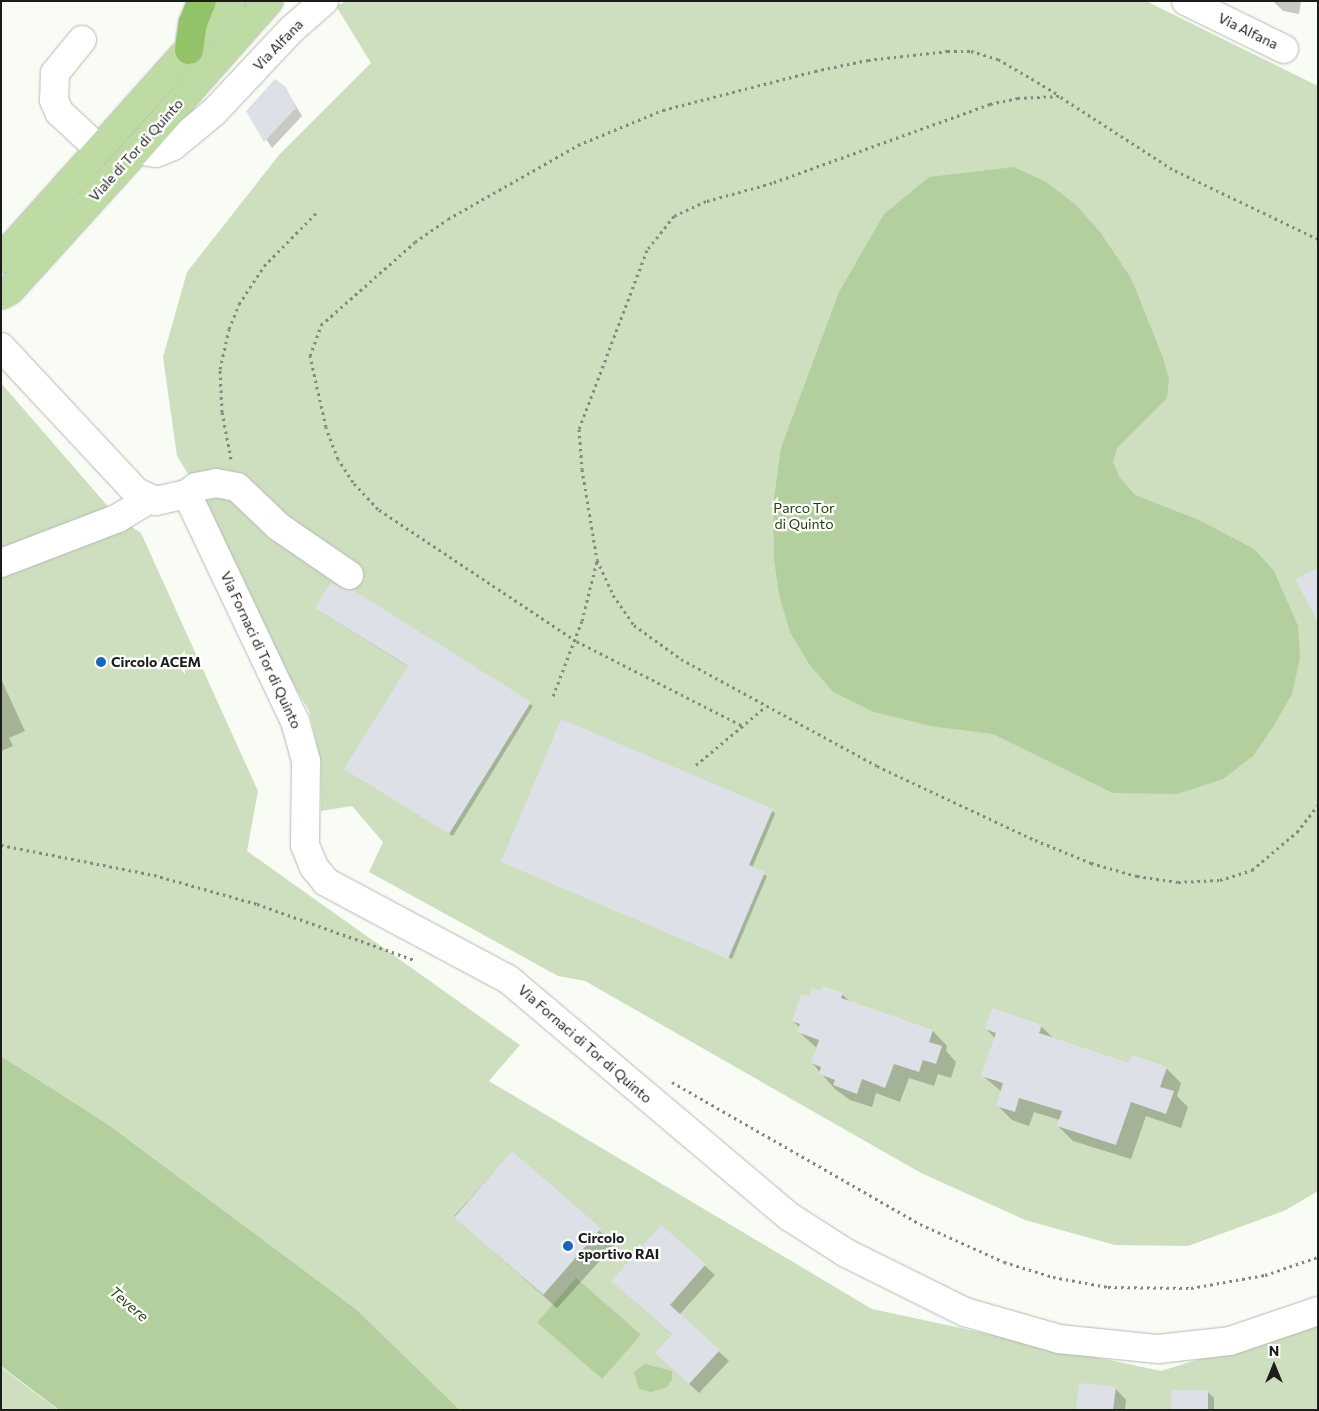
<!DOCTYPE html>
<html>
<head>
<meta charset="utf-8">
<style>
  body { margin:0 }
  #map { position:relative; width:1319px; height:1411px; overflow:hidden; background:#f8fcf5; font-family:Commissioner,sans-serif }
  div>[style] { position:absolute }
  .green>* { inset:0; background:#cddfbf }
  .water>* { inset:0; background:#b3cf9e; transform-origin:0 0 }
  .shadow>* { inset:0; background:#0003; transform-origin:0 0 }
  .building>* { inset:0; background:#dde1e7; transform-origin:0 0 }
  .path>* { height:3px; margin-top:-1.5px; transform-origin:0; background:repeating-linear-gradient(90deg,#848782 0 2.5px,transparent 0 6.5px) }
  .roads { filter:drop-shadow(0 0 1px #b5b9b3) drop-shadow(0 0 1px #b5b9b3) }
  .minor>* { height:28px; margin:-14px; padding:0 14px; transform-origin:14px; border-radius:14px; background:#fff }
  .major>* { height:28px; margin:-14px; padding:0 14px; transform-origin:14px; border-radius:14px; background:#bedba4 }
  .highway>* { height:28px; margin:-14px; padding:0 14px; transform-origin:14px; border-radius:14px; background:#92c368 }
  .dots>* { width:14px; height:14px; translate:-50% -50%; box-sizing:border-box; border:2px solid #fff; border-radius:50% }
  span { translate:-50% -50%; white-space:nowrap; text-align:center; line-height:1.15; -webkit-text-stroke:4.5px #fff; paint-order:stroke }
  .street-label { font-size:14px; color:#1c1d1b }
  .park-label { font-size:14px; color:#243d08 }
  .poi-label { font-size:14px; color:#1c1d1b; font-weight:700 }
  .left { translate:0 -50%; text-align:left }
  .water-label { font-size:15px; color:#2c4512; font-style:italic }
  .frame { position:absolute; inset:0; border:2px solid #1c1d1b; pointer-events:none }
  .north { position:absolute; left:1249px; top:1341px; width:50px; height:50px; -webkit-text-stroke:4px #fff; paint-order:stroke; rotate:0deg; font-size:14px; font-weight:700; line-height:20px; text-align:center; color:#1c1d1b }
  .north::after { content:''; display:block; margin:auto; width:18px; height:22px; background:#1c1d1b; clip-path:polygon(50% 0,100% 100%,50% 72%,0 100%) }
</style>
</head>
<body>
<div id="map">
  <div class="green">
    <div style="clip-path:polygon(348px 1px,1146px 1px,1318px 86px,1318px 1191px,1286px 1210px,1188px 1246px,1115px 1245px,1025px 1220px,921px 1173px,585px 981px,558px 976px,369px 872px,383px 842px,352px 806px,321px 811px,321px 763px,309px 711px,268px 641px,196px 487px,177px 456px,163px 357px,187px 272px,279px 155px,371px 63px,336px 6px)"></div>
    <div style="clip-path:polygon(1px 383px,118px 518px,141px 533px,258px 791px,247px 851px,520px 1045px,489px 1081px,872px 1309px,1161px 1371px,1318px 1322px,1318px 1410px,460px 1410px,356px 1309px,106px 1123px,1px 1056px)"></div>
    <div style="clip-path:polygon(1px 1367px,58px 1410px,1px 1410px)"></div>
  </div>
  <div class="water">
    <div style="clip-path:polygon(1014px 167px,1046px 182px,1075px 204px,1100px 232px,1131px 278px,1163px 358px,1169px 379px,1167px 398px,1117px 448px,1113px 462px,1120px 478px,1135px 495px,1199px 520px,1254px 549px,1274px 571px,1298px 626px,1300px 658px,1292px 694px,1273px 727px,1253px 756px,1223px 779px,1177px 794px,1113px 793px,993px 734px,931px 726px,874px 712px,833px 692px,809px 664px,790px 632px,779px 595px,774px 559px,773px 506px,781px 448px,839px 292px,884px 214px,929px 177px)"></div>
    <div style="clip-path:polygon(1px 1056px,106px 1123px,356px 1309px,460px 1410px,59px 1410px,1px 1366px)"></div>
    <div style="left:576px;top:1278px;width:86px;height:59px;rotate:41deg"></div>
    <div style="clip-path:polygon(645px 1364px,672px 1371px,672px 1379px,667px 1387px,651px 1392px,639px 1389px,634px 1372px)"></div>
  </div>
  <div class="shadow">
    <div style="clip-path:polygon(1273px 1px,1301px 1px,1299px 14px,1283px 11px)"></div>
    <div style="clip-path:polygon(285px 88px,302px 116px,272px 148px,248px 112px)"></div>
    <div style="clip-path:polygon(340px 589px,533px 706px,453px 836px,346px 769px,409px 667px,320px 611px)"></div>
    <div style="clip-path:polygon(1px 679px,25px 731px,9px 738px,13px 746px,1px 751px)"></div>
    <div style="clip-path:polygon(772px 810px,775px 814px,752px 868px,767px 876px,732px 959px,505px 862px)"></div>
    <div style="clip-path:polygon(822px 993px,842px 994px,851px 1003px,933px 1031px,947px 1046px,946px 1051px,956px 1062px,951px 1078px,938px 1074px,934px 1086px,909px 1078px,900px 1102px,876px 1093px,872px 1107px,850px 1100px,835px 1089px,812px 1063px,817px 1048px,799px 1032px,800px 1028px,793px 1021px,809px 999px)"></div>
    <div style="clip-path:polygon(1041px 1026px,1054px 1039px,1130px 1065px,1166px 1068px,1181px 1083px,1177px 1096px,1188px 1107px,1181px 1128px,1146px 1116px,1131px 1159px,1073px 1141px,1058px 1126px,1060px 1120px,1034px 1112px,1029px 1126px,1012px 1120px,997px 1105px,1002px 1092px,983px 1076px,995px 1038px,986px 1029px)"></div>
    <div style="left:512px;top:1152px;width:138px;height:86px;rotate:42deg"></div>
    <div style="clip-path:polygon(661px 1226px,715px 1275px,679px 1315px,729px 1361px,699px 1393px,656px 1353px,673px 1335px,623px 1291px)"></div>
    <div style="clip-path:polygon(1115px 1388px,1126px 1400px,1125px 1410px,1077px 1410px)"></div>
    <div style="clip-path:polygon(1207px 1391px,1214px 1398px,1214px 1410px,1173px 1410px)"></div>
  </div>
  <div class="building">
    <div style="clip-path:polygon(275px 79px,286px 87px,296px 108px,264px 142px,246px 111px)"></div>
    <div style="clip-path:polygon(1318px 568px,1318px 622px,1295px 579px)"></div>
    <div style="clip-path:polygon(331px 582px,341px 588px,353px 590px,531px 702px,449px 834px,344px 769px,408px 666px,315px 608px)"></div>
    <div style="clip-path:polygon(561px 719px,773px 809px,749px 865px,765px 872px,728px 959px,501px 862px)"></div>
    <div style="clip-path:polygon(823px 986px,843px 993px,841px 998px,933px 1030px,929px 1042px,942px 1046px,936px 1064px,923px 1060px,919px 1072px,894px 1064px,885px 1088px,862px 1079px,857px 1094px,833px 1085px,835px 1080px,819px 1074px,821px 1067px,811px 1063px,819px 1040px,797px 1032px,800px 1024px,792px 1021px,801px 994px,809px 997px,812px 988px,821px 991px)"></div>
    <div style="clip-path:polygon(992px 1008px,1042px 1025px,1039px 1033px,1129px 1063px,1132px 1055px,1167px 1067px,1160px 1087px,1174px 1091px,1166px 1114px,1131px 1102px,1116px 1145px,1057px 1126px,1062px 1111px,1019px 1098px,1015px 1112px,996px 1106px,1003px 1083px,981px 1076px,996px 1033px,985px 1029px)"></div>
    <div style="left:512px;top:1151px;width:118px;height:88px;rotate:41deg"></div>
    <div style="clip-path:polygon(661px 1225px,706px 1264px,670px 1305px,720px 1350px,689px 1384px,655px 1353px,672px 1334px,611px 1281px)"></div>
    <div style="clip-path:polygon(1079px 1383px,1116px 1387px,1113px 1410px,1076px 1410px)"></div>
    <div style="left:1208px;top:1390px;width:20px;height:37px;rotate:90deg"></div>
  </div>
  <div class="path">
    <div style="left:1318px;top:239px;width:162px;rotate:-154.4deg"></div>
    <div style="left:1172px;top:169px;width:135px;rotate:-147.1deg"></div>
    <div style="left:1059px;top:96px;width:41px;rotate:177.2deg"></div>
    <div style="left:1018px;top:98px;width:29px;rotate:168deg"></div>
    <div style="left:990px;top:104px;width:232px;rotate:160.1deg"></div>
    <div style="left:772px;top:183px;width:68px;rotate:164.7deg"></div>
    <div style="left:706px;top:201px;width:35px;rotate:155deg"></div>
    <div style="left:674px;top:216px;width:43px;rotate:128.5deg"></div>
    <div style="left:647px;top:250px;width:191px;rotate:110.8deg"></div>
    <div style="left:579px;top:429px;width:40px;rotate:85.7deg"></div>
    <div style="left:582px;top:469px;width:92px;rotate:80.6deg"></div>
    <div style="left:597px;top:560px;width:38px;rotate:65deg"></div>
    <div style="left:613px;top:595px;width:37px;rotate:55deg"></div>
    <div style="left:634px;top:625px;width:58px;rotate:35.9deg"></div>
    <div style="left:681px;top:659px;width:223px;rotate:28.6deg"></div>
    <div style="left:877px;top:766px;width:174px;rotate:25.1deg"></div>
    <div style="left:1035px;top:840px;width:61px;rotate:22.3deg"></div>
    <div style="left:1091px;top:863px;width:48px;rotate:15.8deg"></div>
    <div style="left:1137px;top:876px;width:41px;rotate:8.3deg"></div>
    <div style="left:1178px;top:882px;width:42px;rotate:-2.7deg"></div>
    <div style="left:1220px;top:880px;width:34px;rotate:-17deg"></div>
    <div style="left:1252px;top:870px;width:59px;rotate:-40.2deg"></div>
    <div style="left:1297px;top:832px;width:34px;rotate:-52deg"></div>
    <div style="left:231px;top:459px;width:48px;rotate:-100.8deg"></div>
    <div style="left:222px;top:412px;width:43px;rotate:-92.7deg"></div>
    <div style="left:220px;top:369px;width:41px;rotate:-77.3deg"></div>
    <div style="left:229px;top:329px;width:27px;rotate:-68deg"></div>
    <div style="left:239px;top:304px;width:45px;rotate:-56.7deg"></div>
    <div style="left:264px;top:266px;width:74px;rotate:-45.5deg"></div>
    <div style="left:553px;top:696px;width:80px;rotate:-68.9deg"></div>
    <div style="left:582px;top:621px;width:62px;rotate:-76deg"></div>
    <div style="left:741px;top:725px;width:185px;rotate:-153deg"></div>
    <div style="left:576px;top:641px;width:238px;rotate:-146.3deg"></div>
    <div style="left:378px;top:509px;width:37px;rotate:-133deg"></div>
    <div style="left:353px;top:482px;width:27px;rotate:-123deg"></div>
    <div style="left:338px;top:459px;width:34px;rotate:-111deg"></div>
    <div style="left:326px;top:427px;width:73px;rotate:-102.7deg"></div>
    <div style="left:310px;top:356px;width:33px;rotate:-70deg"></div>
    <div style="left:321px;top:325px;width:125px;rotate:-41.4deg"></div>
    <div style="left:415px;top:242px;width:40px;rotate:-34.9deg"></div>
    <div style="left:448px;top:219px;width:150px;rotate:-29.6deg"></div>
    <div style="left:578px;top:145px;width:92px;rotate:-22.4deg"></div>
    <div style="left:663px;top:110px;width:157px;rotate:-14.4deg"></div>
    <div style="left:815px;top:71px;width:54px;rotate:-11.7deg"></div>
    <div style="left:868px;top:60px;width:81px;rotate:-6.4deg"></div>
    <div style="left:948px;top:51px;width:23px"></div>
    <div style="left:971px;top:51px;width:28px;rotate:17deg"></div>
    <div style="left:998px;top:59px;width:71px;rotate:30.5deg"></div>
    <div style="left:696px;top:765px;width:90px;rotate:-40deg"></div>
    <div style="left:1px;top:845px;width:156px;rotate:11.1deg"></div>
    <div style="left:154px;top:875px;width:107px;rotate:15.7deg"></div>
    <div style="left:257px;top:904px;width:167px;rotate:19.6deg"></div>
    <div style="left:672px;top:1082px;width:286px;rotate:29.8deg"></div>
    <div style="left:920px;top:1224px;width:92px;rotate:24.3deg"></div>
    <div style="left:1004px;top:1262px;width:51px;rotate:17deg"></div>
    <div style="left:1053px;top:1277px;width:56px;rotate:10.3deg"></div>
    <div style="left:1108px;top:1287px;width:83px;rotate:0.7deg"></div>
    <div style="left:1191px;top:1288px;width:75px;rotate:-10deg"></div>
    <div style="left:1265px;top:1275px;width:56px;rotate:-18.8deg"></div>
  </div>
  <div class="roads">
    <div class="minor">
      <div style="left:1186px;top:1px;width:109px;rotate:26.1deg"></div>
      <div style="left:82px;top:40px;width:43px;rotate:129.3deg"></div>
      <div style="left:55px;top:73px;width:27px;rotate:92deg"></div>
      <div style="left:54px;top:100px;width:13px;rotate:67deg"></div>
      <div style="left:59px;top:112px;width:54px;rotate:42.8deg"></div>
      <div style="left:137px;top:150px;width:19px;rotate:9deg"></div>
      <div style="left:156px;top:153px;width:18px;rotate:-22deg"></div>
      <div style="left:173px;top:146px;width:53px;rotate:-39.7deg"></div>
      <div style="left:214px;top:112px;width:112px;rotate:-46.8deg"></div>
      <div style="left:291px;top:30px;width:44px;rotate:-41.3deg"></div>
      <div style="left:1px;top:347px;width:198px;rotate:47deg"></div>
      <div style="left:136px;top:492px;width:22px;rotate:24deg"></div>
      <div style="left:156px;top:501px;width:32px;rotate:-13deg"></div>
      <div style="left:187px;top:494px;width:251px;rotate:64.6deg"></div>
      <div style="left:295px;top:721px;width:41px;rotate:74.6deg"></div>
      <div style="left:306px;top:761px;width:84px;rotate:90.7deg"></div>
      <div style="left:305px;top:845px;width:24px;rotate:68deg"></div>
      <div style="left:314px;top:867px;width:19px;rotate:51deg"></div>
      <div style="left:326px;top:882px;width:206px;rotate:28.1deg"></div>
      <div style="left:508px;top:979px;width:369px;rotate:40.2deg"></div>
      <div style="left:790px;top:1217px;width:67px;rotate:32.7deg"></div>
      <div style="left:846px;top:1253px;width:133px;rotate:26.4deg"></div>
      <div style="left:965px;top:1312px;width:98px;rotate:16deg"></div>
      <div style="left:1059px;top:1339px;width:100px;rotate:5.8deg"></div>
      <div style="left:1158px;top:1349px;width:72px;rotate:-6.3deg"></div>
      <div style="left:1230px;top:1341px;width:93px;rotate:-18.8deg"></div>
      <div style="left:187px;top:494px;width:11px;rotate:-38deg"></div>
      <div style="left:196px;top:487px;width:20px;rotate:-11deg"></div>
      <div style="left:216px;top:483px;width:21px;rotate:11deg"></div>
      <div style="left:237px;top:487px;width:58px;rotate:43.6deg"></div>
      <div style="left:279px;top:527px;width:85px;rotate:34.4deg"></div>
      <div style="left:1px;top:563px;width:125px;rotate:-21deg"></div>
      <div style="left:118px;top:518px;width:35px;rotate:-31deg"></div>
    </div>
    <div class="major">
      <div style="left:1px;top:259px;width:346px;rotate:-48.2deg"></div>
      <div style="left:1px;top:295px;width:10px;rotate:-29deg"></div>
      <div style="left:10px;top:290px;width:189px;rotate:-47.8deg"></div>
      <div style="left:137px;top:150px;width:199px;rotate:-48.5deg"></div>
    </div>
    <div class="highway">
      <div style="left:189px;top:50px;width:27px;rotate:-82deg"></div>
      <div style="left:193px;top:23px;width:24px;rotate:-68deg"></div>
    </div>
  </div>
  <div class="dots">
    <div style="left:101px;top:662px;background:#1767b6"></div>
    <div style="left:568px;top:1246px;background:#1767b6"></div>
  </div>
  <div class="street-label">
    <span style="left:1248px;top:31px;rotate:26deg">Via Alfana</span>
    <span style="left:278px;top:45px;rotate:-46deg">Via Alfana</span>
    <span style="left:136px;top:150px;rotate:-48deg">Viale di Tor di Quinto</span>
    <span style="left:261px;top:650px;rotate:65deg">Via Fornaci di Tor di Quinto</span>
    <span style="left:585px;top:1044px;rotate:41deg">Via Fornaci di Tor di Quinto</span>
  </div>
  <div class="park-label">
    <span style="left:804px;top:516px">Parco Tor<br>di Quinto</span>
  </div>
  <div class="poi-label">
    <span class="left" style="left:111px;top:662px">Circolo ACEM</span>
    <span class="left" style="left:578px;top:1246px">Circolo<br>sportivo RAI</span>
  </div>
  <div class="water-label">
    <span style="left:129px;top:1304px;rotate:40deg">Tevere</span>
  </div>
  <div class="frame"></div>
  <div class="north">N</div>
</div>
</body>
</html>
